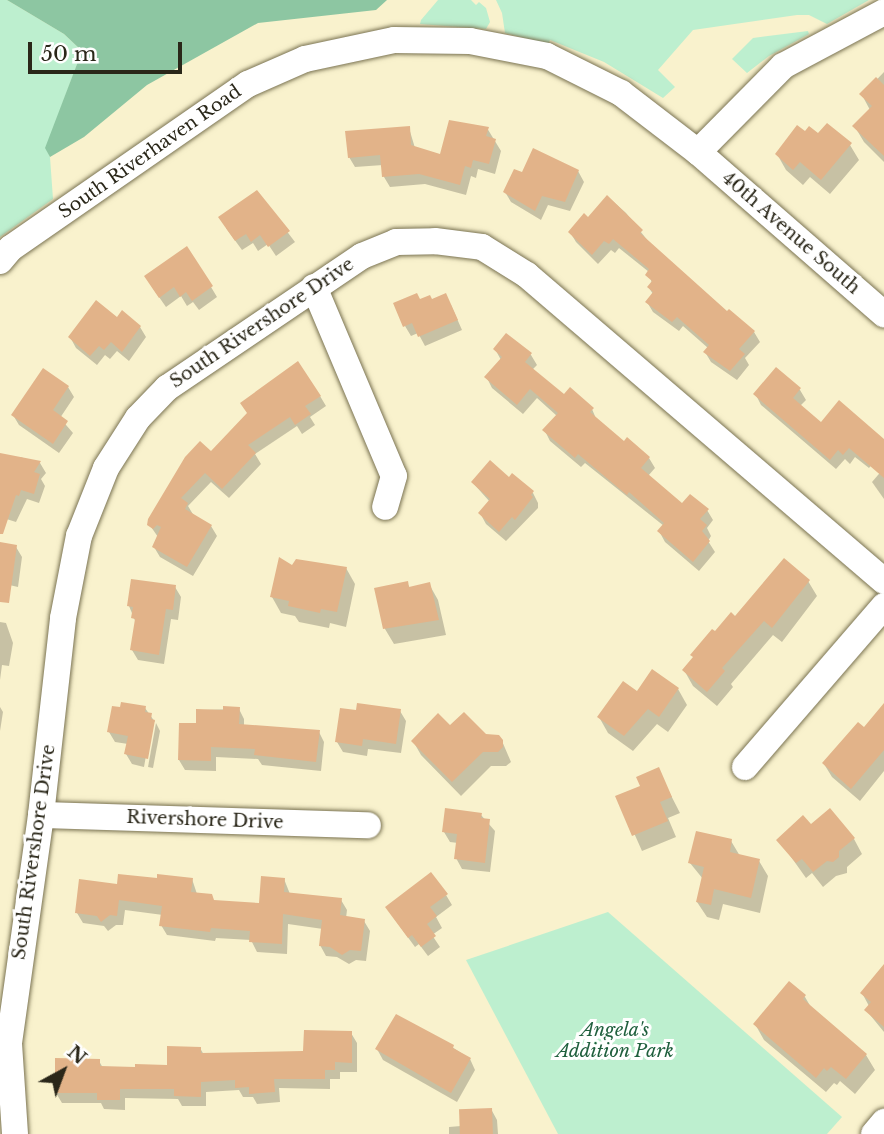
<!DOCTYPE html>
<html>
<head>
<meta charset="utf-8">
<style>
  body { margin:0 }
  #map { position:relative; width:884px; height:1134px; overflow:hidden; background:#f9f2cd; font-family:"Libre Baskerville",serif }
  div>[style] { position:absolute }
  .green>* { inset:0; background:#bdefcf }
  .forest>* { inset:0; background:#8dc6a2 }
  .shadow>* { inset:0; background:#0003 }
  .building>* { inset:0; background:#e2b389; transform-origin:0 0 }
  .roads { filter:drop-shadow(0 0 2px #7a7352) drop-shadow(0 0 2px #7a7352) }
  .minor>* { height:26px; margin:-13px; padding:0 13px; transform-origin:13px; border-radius:13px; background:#fff }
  span { translate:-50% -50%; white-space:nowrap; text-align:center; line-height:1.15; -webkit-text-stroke:6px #fff; paint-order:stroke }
  .street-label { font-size:18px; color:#2a2719 }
  .park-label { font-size:18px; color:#20603e; font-style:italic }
  .north { position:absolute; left:28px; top:1036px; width:70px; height:70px; -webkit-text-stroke:5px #fff; paint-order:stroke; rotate:41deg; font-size:19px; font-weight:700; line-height:28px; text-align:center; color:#2a2719 }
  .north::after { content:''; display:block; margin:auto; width:24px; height:32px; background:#2a2719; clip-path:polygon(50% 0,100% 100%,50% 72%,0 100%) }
  .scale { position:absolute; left:28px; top:42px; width:154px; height:32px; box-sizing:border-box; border:4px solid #2a2719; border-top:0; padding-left:9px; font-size:21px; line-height:24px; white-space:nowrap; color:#2a2719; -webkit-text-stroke:5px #fff; paint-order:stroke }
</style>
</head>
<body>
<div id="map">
  <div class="green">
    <div style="clip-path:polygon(0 0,7px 0,64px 34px,82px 51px,46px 148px,50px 157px,53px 199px,0 237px)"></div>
    <div style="clip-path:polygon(438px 0,471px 0,476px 5px,479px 2px,486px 8px,490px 22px,486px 29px,420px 24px,421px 20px)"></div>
    <div style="clip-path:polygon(496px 0,869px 0,827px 24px,809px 15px,797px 15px,693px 30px,658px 70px,675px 87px,663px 98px,604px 62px,550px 40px,548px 44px,505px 33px,502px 13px)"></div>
    <div style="clip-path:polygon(808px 31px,809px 34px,769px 56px,747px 73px,732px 59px,753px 38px)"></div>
    <div style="clip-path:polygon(608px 912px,842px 1117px,827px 1134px,558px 1134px,466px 960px)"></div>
  </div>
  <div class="forest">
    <div style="clip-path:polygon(7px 0,387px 0,376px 10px,258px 23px,147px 85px,84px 137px,50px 157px,45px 148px,82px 51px,64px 34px)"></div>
  </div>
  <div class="shadow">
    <div style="clip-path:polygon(884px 72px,884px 162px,864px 142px,855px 127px,870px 110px,862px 95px)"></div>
    <div style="clip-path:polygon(409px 128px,415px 148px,441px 156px,487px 128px,501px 151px,495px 174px,478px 169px,476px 178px,471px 176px,466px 195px,425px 184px,390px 187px,384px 177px,383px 165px,355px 167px,349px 157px)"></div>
    <div style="clip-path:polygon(805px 134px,850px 145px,859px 160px,830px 194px,810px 177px,803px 185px,786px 170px,777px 154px)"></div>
    <div style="clip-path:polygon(578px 171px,584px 182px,570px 211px,548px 205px,541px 220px,511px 202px,505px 192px,522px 174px)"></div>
    <div style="clip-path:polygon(257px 192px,295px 242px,276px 256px,268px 244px,258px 251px,253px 243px,242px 250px,226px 228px)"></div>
    <div style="clip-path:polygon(608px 197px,626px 213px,648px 241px,728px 313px,754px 332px,760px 342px,745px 358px,749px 365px,737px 380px,711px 362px,705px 352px,708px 348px,683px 326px,679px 331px,653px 312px,647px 302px,653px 294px,649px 288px,652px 284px,649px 272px,619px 248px,615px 253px,611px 250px,598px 264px,576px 242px,570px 232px,588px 220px)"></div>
    <div style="clip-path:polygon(152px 287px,211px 287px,217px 297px,199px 310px,193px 302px,187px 306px,181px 296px,166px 307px)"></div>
    <div style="clip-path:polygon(420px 301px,451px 305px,462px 330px,425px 346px,418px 333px,411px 336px,405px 326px)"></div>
    <div style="clip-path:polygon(117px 320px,140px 327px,146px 337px,129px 361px,117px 351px,110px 359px,105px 355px,97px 365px,76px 348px,70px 337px)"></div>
    <div style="clip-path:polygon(507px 336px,531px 355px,537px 365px,532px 370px,564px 397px,592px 409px,597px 421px,624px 443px,649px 458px,655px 468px,648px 476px,682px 506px,707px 510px,713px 520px,707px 528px,711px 536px,708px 541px,715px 552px,699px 571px,665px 542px,659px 531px,664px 526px,585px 463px,581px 467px,550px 441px,545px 431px,557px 416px,537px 398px,523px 414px,492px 388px,487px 378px,501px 360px,495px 349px)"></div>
    <div style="clip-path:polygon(776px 369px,800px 390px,806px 400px,800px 406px,821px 424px,884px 444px,884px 450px,869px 468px,855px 457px,850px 464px,845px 459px,836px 469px,761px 405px,756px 395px)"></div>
    <div style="clip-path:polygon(68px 387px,74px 397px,60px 418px,73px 433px,59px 453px,19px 425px,13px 415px)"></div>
    <div style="clip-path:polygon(320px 396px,326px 406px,310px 417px,315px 425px,302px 434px,297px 426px,255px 454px,261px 464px,229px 498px,211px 482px,188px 506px,194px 516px,211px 526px,217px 536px,193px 576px,160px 557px,154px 547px,158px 537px,149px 524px,211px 454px)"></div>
    <div style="clip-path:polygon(0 455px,19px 461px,20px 457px,40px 463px,46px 473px,41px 479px,45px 486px,39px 503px,27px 499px,16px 522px,0 517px)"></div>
    <div style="clip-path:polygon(884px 468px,884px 499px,872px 482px)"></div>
    <div style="clip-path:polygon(509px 479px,533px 493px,538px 503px,538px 508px,506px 541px,486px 524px,480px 513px,490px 502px,473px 483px)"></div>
    <div style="clip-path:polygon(0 544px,16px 547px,22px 557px,18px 587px,5px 584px,0 594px)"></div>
    <div style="clip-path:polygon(292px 567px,346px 568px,355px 584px,346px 627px,330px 623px,329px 628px,299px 622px,295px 616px,281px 613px,272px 597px)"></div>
    <div style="clip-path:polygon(808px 581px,817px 596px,782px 642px,773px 635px,731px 684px,733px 687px,717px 706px,693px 686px,684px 670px,715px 634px,735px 618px)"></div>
    <div style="clip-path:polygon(407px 583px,410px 588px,429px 584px,438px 600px,446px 635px,394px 644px,385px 629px,376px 590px)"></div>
    <div style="clip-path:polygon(175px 587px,181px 597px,178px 620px,171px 619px,164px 664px,138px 660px,132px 650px,136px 623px,129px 606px)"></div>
    <div style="clip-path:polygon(0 622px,6px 623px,13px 643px,9px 666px,2px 665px,0 680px)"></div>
    <div style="clip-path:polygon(678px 689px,687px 705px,668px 732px,657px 724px,633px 751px,608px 733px,599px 717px,637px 693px)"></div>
    <div style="clip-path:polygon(884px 706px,884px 771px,860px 801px,832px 777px,824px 764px,864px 729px)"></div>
    <div style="clip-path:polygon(0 707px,3px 712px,0 731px)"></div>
    <div style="clip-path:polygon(145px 708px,155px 722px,152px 722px,144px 767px,132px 764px,126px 754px,128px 744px,115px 742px,109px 732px)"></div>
    <div style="clip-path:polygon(239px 709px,244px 719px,244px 726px,319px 732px,324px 742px,321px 771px,262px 765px,258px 759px,216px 757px,216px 771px,185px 770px,179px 760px,198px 725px,198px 710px)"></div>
    <div style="clip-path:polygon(400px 711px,406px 721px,401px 753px,368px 749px,367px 756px,343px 752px,337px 742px)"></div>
    <div style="clip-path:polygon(156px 723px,160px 731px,153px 768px,148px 767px)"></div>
    <div style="clip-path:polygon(450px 728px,502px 741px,511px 762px,506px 766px,491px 766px,461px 796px,421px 755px,413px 741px)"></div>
    <div style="clip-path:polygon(658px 770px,680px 813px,668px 818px,676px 837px,642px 851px,618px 797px,642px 787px)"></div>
    <div style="clip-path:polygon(481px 815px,495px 831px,490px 872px,462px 869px,456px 858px,458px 843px,450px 842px,444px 832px)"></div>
    <div style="clip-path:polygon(811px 827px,854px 839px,862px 854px,847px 867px,847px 873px,836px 876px,823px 887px,812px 873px,806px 878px,779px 840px)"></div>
    <div style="clip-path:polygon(731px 841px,740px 856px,759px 861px,768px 876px,760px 913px,723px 904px,719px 920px,707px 917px,697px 902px,703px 879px,690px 863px)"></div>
    <div style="clip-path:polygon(192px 879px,197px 894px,214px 902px,261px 905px,284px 879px,290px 894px,341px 900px,347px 910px,346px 918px,364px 921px,370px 931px,366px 961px,356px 960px,349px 964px,337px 957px,326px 956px,320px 945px,323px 929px,288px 924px,287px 954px,257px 952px,251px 940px,216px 938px,215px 941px,167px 935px,161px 925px,163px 915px,125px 910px,123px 925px,116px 925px,108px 931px,104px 926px,83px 923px,77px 913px,119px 886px)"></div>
    <div style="clip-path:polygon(446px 895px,452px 905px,436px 917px,442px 928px,432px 935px,440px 947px,428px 956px,419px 944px,415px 947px,393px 917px)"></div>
    <div style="clip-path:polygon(884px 967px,884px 1032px,866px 1010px,869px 1006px,862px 993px)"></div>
    <div style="clip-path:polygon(790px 984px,805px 997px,812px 1009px,866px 1055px,875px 1070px,855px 1094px,840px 1081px,837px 1085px,834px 1083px,826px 1092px,764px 1040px,755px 1024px)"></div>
    <div style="clip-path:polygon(351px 1033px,357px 1043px,357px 1072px,340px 1072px,340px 1079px,330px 1079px,330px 1089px,279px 1088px,280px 1102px,257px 1104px,253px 1097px,243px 1097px,239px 1090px,206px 1092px,206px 1106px,182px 1106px,178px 1099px,125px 1098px,125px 1110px,104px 1109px,101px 1103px,62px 1103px,56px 1093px,99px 1061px,103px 1068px,168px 1066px,200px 1048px,204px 1055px,305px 1053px)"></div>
    <div style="clip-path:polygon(440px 1039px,470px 1059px,475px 1070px,457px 1102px,383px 1060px,377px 1049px)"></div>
    <div style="clip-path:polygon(491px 1109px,497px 1120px,498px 1134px,449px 1134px,449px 1127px,461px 1126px)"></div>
  </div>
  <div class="building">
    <div style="clip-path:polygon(876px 77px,884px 85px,884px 156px,852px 126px,872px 106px,859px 94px)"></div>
    <div style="clip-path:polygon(449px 120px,489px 127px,486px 136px,496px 139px,489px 164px,473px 160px,471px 168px,465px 166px,460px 185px,419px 174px,382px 177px,380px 155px,348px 158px,345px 131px,410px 126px,411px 145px,440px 154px)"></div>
    <div style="clip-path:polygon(827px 123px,852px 143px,821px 180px,800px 162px,793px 170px,775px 154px,797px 125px,805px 131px,809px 126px,818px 133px)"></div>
    <div style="clip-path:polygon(533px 148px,579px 170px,565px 202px,542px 196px,535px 211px,503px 192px,514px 169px,522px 172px)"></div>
    <div style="clip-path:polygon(257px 190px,290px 231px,268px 247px,260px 235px,251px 242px,246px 234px,235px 241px,218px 217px)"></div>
    <div style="clip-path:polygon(607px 195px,643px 230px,640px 233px,727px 311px,729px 309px,755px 331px,739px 349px,745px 354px,730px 371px,703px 352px,709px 345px,677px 317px,672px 322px,645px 302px,653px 292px,647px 287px,652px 281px,645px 275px,649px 269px,613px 239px,609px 244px,604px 241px,592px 255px,568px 232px,584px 213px,588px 217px)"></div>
    <div style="clip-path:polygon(187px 246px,213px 286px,192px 301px,186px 292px,180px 297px,174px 287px,159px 298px,144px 276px)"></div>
    <div style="clip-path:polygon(417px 293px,420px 299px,430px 295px,432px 299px,446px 293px,458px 320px,418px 337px,412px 323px,403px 327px,393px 303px)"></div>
    <div style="clip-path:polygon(96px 300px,117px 317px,122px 310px,141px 326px,122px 352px,111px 342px,104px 350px,99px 346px,90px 356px,68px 337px)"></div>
    <div style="clip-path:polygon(506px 333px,532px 353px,525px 362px,564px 394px,570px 387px,594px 408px,590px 412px,624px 441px,627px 437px,650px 457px,641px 468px,682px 503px,690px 494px,709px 509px,700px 519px,707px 525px,702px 531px,710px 541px,693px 562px,657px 531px,664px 523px,629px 492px,627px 495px,578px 454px,575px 458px,542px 430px,558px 413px,530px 389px,517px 405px,484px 377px,502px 357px,493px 349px)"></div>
    <div style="clip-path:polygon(298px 361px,321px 396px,305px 406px,311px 414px,295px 425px,290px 417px,248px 445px,256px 453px,222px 489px,205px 473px,181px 498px,188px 503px,185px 509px,212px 525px,187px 567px,152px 547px,161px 527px,157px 525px,153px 529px,147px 525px,148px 519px,185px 457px,200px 441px,211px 451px,247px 413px,240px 403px)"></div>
    <div style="clip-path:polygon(776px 367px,801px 388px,793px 398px,821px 422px,839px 400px,884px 439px,884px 478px,849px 448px,843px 455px,838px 450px,830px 460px,753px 394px)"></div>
    <div style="clip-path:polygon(43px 368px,69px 386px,53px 410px,68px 421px,53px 444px,11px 415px)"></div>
    <div style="clip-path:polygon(0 453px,41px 461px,34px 472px,40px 474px,34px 494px,21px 490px,19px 496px,16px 495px,3px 534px,0 534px)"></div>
    <div style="clip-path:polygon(490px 460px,509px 477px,512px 473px,534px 491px,531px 495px,533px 497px,515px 520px,512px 517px,499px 532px,478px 513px,490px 499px,471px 482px)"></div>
    <div style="clip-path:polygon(0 542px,17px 545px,9px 603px,0 602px)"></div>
    <div style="clip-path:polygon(279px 557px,292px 565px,296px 559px,347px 567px,337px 612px,321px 609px,320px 613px,288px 606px,289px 601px,270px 597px)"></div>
    <div style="clip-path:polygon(784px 558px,810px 580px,772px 628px,764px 621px,722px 668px,725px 671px,707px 692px,682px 670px,693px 657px,690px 655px,712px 629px,715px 631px,731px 612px,735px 616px)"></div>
    <div style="clip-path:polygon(131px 579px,176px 585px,173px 610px,166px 609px,159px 655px,130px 650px,135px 619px,131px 618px,133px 607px,127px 606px)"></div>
    <div style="clip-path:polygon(408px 581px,409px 587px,430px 582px,439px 620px,383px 629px,374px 588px)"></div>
    <div style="clip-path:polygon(652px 669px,679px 688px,659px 717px,648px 709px,624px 736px,597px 717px,623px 681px,637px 691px)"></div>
    <div style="clip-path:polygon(121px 702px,146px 706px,145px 712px,152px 713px,151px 719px,155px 720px,148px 759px,124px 754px,128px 736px,107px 732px,112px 706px,120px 707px)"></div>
    <div style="clip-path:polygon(357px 703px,401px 709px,396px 744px,363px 739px,362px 746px,335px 742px,340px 708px,356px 710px)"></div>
    <div style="clip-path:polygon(884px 703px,884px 750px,851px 789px,822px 763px,858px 722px,864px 727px)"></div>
    <div style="clip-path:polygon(223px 706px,240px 707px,239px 724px,320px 730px,316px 762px,254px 755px,255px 749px,211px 747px,211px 761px,178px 760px,179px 723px,196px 723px,196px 709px,223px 710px)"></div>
    <div style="clip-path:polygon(464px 712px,486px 734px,499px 735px,503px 740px,503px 747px,498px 752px,483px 752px,452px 782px,411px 741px,438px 713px,450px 725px)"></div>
    <div style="clip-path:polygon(659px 767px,672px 797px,660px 802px,668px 821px,632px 836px,615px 796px,640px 786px,636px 777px)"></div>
    <div style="clip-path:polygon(445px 808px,482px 813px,481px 818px,490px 819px,485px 863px,454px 859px,457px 834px,442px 832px)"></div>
    <div style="clip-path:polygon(830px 808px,855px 838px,839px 851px,839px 857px,833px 862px,827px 861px,813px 872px,802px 859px,796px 863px,776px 840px,803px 815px,811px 824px)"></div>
    <div style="clip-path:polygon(696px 831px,732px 839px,730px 852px,760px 859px,751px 898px,714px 889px,711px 905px,696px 902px,704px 867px,688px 863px)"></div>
    <div style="clip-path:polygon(431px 872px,448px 894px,430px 907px,437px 916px,427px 924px,436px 936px,421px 947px,412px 935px,408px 938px,385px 907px)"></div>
    <div style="clip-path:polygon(118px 874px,157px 878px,157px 874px,193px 878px,191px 892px,212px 894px,214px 900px,259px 903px,261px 876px,285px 878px,284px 892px,342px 898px,340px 915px,365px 919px,361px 951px,350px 950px,342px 955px,330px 947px,319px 946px,322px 920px,283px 914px,282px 944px,249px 942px,250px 931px,211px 928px,210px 932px,159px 926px,162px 906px,119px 900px,117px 916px,110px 915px,101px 922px,97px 916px,75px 913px,79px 879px,117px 884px)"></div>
    <div style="clip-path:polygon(884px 964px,884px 1027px,864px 1010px,871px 1002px,860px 993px)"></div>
    <div style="clip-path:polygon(789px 981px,806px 995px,803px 999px,867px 1054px,846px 1079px,831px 1067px,827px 1071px,824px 1068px,816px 1078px,753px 1024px)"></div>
    <div style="clip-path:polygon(396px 1014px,454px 1045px,453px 1048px,471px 1058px,451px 1093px,375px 1049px)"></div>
    <div style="clip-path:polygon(304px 1030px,352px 1031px,352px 1063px,335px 1062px,335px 1070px,325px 1070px,325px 1079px,274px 1079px,275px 1092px,249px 1094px,249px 1087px,235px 1088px,235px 1080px,201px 1082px,201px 1097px,174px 1096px,174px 1089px,120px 1089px,120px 1100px,97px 1100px,97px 1093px,55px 1093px,55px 1058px,100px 1059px,100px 1066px,135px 1067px,135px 1064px,167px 1065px,167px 1046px,201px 1047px,201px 1053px,303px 1051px)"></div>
    <div style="left:492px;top:1108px;width:26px;height:33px;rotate:88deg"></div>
  </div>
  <div class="roads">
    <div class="minor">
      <div style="left:698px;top:152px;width:121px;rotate:-45.3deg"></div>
      <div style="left:783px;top:66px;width:115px;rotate:-28.1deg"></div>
      <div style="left:0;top:261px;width:17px;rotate:-50deg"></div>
      <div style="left:11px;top:248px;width:288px;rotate:-34.7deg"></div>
      <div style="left:248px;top:84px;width:62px;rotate:-23.7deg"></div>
      <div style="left:305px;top:59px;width:91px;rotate:-12.1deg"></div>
      <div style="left:394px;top:40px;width:76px;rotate:0.8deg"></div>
      <div style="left:470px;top:41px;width:78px;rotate:11deg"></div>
      <div style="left:547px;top:56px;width:83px;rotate:26.6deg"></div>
      <div style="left:621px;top:93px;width:97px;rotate:37.5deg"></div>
      <div style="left:698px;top:152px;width:247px;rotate:41.1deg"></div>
      <div style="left:314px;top:287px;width:205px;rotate:67.1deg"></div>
      <div style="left:394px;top:476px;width:32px;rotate:106deg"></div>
      <div style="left:745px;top:767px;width:213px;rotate:-49.2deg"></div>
      <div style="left:41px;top:815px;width:327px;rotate:1.8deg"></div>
      <div style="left:15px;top:1134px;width:91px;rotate:-93.8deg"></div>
      <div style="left:9px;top:1043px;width:230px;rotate:-82deg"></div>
      <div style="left:41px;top:815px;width:198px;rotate:-83.6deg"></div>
      <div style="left:63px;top:618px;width:84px;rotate:-79deg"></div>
      <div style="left:79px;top:536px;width:73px;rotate:-68.3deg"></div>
      <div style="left:106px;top:468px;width:59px;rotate:-57.4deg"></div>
      <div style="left:138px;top:418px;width:42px;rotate:-46deg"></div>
      <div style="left:167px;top:388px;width:235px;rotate:-34.1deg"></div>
      <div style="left:362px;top:256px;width:37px;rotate:-22deg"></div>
      <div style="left:396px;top:242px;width:39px;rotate:-1deg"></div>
      <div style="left:435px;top:241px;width:47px;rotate:7.3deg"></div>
      <div style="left:482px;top:247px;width:53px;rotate:31.9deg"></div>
      <div style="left:527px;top:275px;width:470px;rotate:40.6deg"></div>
      <div style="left:874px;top:1134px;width:16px;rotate:-50deg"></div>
    </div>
  </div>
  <div class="street-label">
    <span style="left:150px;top:152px;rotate:-35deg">South Riverhaven Road</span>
    <span style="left:791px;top:233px;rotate:41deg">40th Avenue South</span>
    <span style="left:262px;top:323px;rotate:-34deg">South Rivershore Drive</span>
    <span style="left:205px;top:820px;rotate:2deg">Rivershore Drive</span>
    <span style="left:34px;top:852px;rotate:-82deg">South Rivershore Drive</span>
  </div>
  <div class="park-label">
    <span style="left:615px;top:1041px">Angela's<br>Addition Park</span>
  </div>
  <div class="north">N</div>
  <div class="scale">50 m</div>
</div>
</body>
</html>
